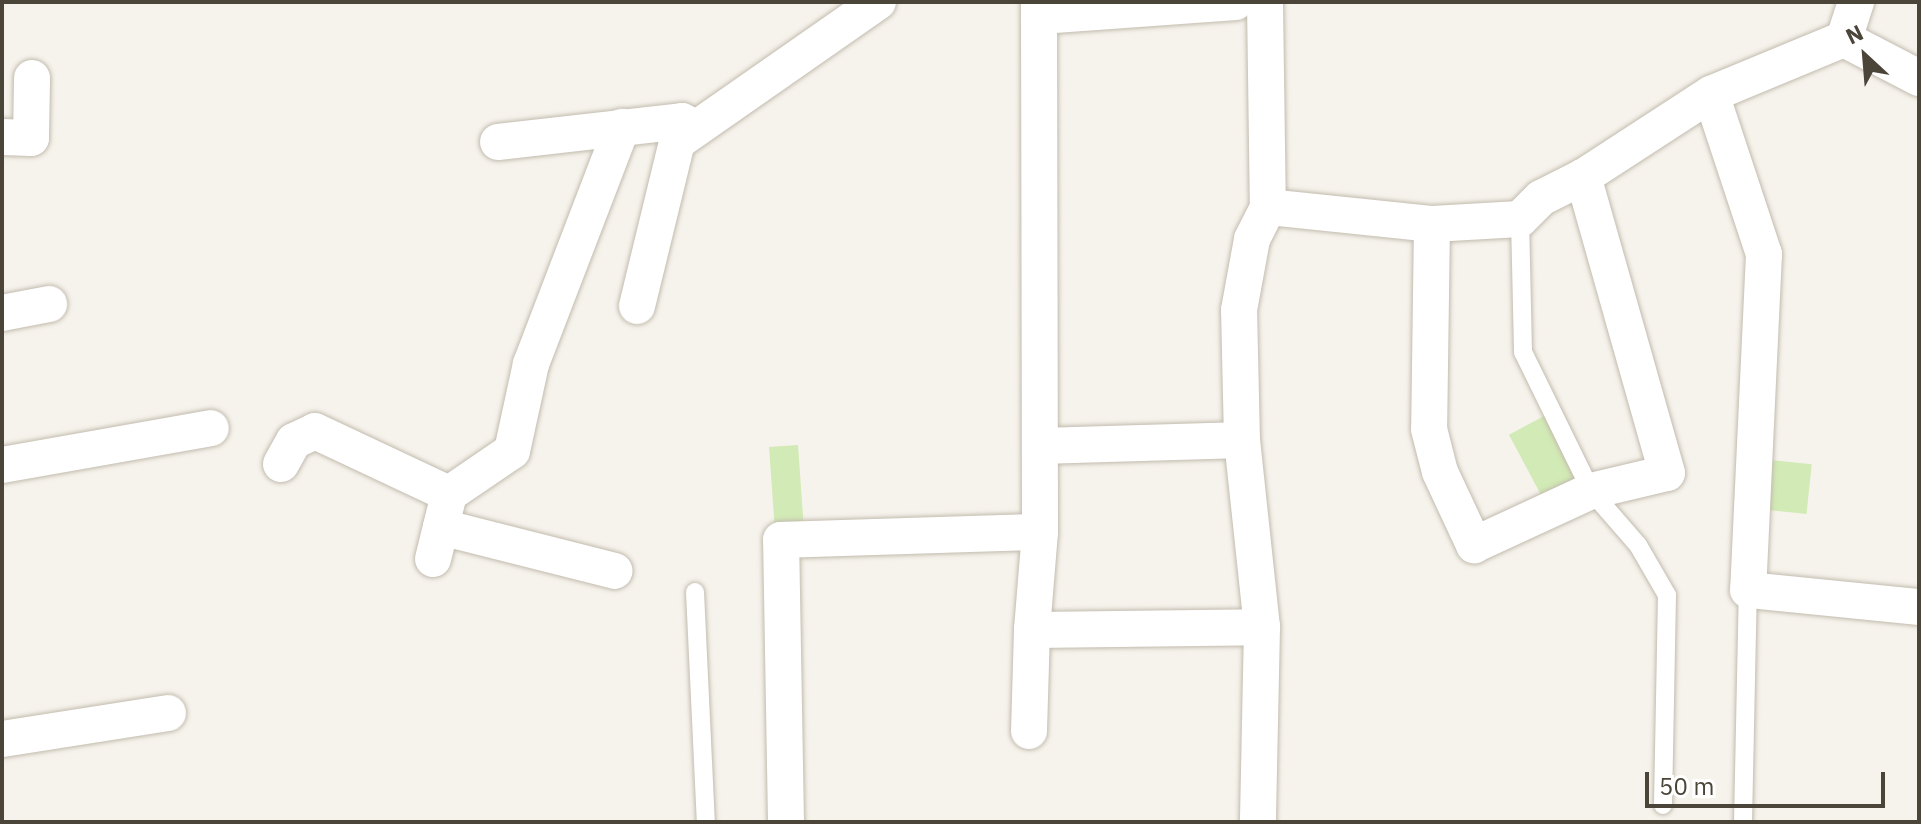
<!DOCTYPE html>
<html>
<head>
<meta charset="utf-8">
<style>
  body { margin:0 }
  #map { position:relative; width:1921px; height:824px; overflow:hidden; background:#f6f3ec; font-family:"IBM Plex Sans",sans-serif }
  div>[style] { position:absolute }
  .green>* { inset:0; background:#d2eab5; transform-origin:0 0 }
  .roads { filter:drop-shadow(0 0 2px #c2bbae) drop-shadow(0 0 2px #c2bbae) }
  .lane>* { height:18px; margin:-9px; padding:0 9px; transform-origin:9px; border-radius:9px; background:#fff }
  .street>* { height:36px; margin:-18px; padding:0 18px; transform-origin:18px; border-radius:18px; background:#fff }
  span { translate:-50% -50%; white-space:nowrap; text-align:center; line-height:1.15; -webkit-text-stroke:6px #fff; paint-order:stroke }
  .frame { position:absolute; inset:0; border:4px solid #4b4439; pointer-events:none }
  .north { position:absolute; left:1825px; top:16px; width:80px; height:80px; -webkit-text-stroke:6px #fff; paint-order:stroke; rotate:334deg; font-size:22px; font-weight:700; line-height:32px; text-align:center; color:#4b4439 }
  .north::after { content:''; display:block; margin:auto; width:28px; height:36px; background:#4b4439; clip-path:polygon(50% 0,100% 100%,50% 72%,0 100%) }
  .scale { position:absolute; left:1645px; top:772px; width:240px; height:36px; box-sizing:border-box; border:4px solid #4b4439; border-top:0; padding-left:10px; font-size:24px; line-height:28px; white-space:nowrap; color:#4b4439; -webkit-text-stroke:6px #fff; paint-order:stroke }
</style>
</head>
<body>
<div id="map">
  <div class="green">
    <div style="left:1546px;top:415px;width:76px;height:42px;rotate:62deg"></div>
    <div style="left:798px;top:445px;width:79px;height:29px;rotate:86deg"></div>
    <div style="left:1761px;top:459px;width:51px;height:50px;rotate:6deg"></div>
  </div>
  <div class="roads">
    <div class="lane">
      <div style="left:1520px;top:219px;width:133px;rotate:88.7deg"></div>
      <div style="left:1523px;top:352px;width:155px;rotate:63.9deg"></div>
      <div style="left:1591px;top:491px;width:72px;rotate:49deg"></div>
      <div style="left:1638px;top:545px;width:58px;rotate:59.9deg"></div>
      <div style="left:1667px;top:595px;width:210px;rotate:91.1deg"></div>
      <div style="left:695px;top:592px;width:230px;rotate:87.3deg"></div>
      <div style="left:1743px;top:822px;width:232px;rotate:-88.8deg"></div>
    </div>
    <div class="street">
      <div style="left:1039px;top:2px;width:530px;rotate:89.89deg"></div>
      <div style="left:1040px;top:532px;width:98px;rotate:94.7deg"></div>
      <div style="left:1032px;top:630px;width:230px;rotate:-0.7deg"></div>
      <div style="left:1262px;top:627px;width:195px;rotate:91.2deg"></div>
      <div style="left:1265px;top:2px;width:205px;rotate:89.2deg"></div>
      <div style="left:1268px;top:207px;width:165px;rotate:5.9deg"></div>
      <div style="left:1432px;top:224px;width:205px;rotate:90.8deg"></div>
      <div style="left:1429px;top:429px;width:44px;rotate:75.7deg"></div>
      <div style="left:1440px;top:472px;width:81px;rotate:65deg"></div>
      <div style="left:1474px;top:545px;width:129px;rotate:-24.8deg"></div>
      <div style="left:1591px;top:491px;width:78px;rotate:-13.3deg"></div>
      <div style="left:1667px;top:473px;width:308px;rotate:-105.8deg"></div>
      <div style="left:1583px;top:177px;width:153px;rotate:-33deg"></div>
      <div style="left:1711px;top:94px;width:169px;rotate:71.7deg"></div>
      <div style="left:1764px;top:254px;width:336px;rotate:92.7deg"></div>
      <div style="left:1748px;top:590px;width:172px;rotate:5.7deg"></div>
      <div style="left:1041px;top:16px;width:195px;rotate:-4.1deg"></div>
      <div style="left:1844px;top:39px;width:85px;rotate:27.5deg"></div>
      <div style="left:1711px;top:94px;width:144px;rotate:-22.5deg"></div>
      <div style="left:1844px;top:39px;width:39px;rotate:-72deg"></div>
      <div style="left:2px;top:137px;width:29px;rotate:2deg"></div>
      <div style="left:31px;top:138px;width:60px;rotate:-89deg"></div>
      <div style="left:498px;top:142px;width:185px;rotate:-6.5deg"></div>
      <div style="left:682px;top:121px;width:16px;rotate:27deg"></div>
      <div style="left:1432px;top:224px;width:88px;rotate:-3.3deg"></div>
      <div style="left:1520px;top:219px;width:30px;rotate:-45deg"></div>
      <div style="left:1541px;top:198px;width:47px;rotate:-26.6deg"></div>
      <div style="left:637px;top:306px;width:169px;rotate:-76.3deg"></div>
      <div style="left:677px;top:142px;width:245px;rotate:-34.9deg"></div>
      <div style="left:2px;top:313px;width:48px;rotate:-10.8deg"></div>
      <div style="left:1242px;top:440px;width:130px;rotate:-91.3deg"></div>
      <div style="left:1239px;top:310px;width:72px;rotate:-79.6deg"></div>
      <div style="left:1252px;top:239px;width:36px;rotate:-63deg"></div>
      <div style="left:1041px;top:446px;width:201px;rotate:-1.7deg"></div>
      <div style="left:1242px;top:440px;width:188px;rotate:83.9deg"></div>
      <div style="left:281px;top:464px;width:26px;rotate:-61deg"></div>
      <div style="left:294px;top:441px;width:23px;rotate:-25deg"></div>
      <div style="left:315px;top:431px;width:148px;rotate:25.2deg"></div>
      <div style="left:2px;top:465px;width:212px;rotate:-10deg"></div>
      <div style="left:441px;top:527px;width:179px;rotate:14.2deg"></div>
      <div style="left:433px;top:559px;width:67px;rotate:-76.2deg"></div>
      <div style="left:449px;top:494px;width:76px;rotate:-34.3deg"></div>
      <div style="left:512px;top:451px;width:89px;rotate:-77.7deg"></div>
      <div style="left:531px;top:364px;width:254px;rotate:-69deg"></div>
      <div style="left:1029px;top:731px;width:101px;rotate:-88.3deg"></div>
      <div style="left:2px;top:739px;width:168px;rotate:-8.9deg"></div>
      <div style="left:786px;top:822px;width:282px;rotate:-91deg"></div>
      <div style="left:781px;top:540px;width:259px;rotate:-1.8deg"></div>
    </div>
  </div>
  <div class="frame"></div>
  <div class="north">N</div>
  <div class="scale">50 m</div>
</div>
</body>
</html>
